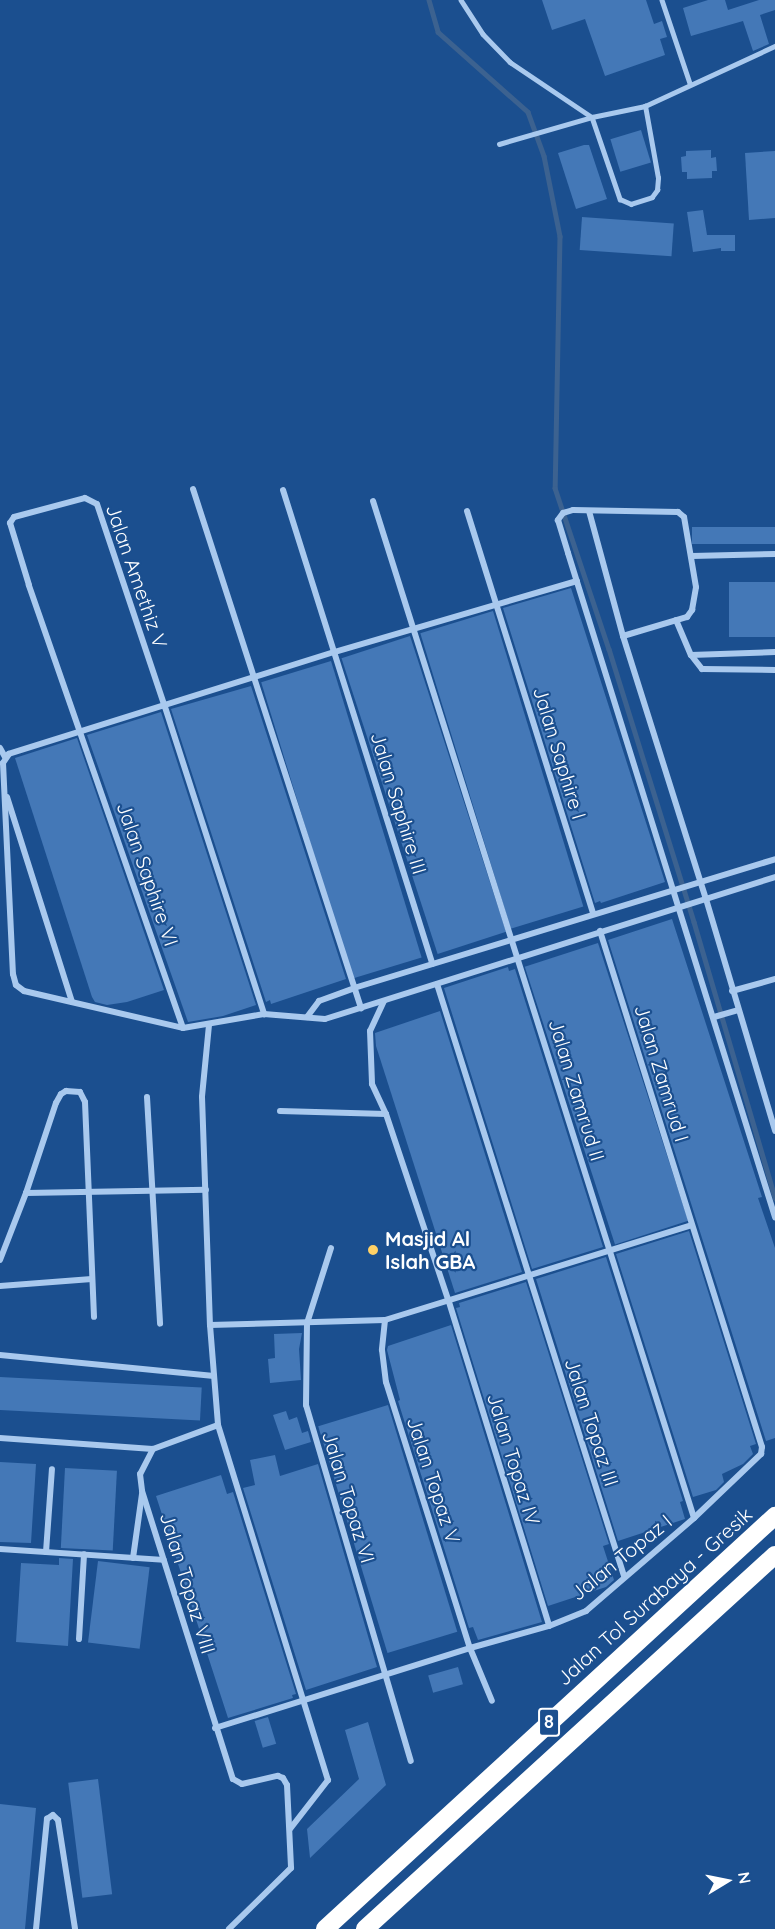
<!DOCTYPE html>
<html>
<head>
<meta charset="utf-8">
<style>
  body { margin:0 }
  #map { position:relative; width:775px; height:1929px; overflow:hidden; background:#1b4f8f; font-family:Quicksand,sans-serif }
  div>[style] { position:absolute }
  .stream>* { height:4.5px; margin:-2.25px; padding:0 2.25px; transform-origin:2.25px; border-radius:2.25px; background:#3c6290 }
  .building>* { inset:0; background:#4478b7; transform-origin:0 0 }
  .service>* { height:4.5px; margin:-2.25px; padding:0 2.25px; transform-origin:2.25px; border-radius:2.25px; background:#a9c9ee }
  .minor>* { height:6px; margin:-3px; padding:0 3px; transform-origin:3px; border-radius:3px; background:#a9c9ee }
  .motorway>* { height:18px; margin:-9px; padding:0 9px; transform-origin:9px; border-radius:9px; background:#fff }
  .dots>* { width:16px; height:16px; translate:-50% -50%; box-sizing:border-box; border:3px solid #1b4f8f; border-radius:50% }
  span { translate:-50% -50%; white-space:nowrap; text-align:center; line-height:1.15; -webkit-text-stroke:4.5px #1b4f8f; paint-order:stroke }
  .shield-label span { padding:2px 4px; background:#1b4f8f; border:2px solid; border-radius:4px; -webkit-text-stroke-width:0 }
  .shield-label { font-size:18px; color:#fff; font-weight:700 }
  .street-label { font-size:20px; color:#fff }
  .poi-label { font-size:20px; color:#fff; font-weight:700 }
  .left { translate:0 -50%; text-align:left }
  .north { position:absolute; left:697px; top:1851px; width:60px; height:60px; -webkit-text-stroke:4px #1b4f8f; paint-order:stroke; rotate:80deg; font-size:16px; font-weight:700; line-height:24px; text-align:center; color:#fff }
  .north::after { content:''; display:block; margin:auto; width:21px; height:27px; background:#fff; clip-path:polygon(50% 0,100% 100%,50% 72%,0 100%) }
</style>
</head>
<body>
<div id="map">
  <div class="stream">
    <div style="left:429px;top:0;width:33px;rotate:74deg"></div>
    <div style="left:438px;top:32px;width:120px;rotate:41.6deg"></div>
    <div style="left:528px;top:112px;width:47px;rotate:70deg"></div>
    <div style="left:544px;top:156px;width:82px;rotate:78.7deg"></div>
    <div style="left:560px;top:236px;width:252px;rotate:91.1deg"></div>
    <div style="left:555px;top:488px;width:170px;rotate:71.5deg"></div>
    <div style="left:609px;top:649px;width:286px;rotate:72.7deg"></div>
    <div style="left:694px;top:922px;width:288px;rotate:73.6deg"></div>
  </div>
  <div class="building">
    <div style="clip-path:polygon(542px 0,646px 0,654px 24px,662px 21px,667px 37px,660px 39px,665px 55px,605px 76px,585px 19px,552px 30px)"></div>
    <div style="clip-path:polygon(708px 0,725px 0,728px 10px,759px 0,775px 0,775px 10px,760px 15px,769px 44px,753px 51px,743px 21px,691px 36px,683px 8px)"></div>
    <div style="left:641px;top:130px;width:34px;height:32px;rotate:73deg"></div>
    <div style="clip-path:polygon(584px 145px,589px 145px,607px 199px,576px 209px,558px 153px)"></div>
    <div style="clip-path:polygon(711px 150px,711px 158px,716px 157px,717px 171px,712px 171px,712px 178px,687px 179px,687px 172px,682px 172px,681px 157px,686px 156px,686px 151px)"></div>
    <div style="clip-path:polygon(775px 151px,775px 218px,749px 220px,745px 153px)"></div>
    <div style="clip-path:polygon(703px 210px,707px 235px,735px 235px,735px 251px,721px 251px,721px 248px,693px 252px,687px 212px)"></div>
    <div style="left:582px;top:217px;width:92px;height:33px;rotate:4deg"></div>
    <div style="left:692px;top:527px;width:83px;height:17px"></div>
    <div style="left:775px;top:582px;width:55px;height:46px;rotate:90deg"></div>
    <div style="clip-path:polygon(571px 588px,665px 882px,601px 903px,600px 901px,595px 903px,503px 608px)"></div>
    <div style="left:493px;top:611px;width:309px;height:76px;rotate:73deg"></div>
    <div style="left:410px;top:636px;width:311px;height:72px;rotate:72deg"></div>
    <div style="left:331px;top:661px;width:310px;height:73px;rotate:73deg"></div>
    <div style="clip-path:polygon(251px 686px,346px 979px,271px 1004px,270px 1000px,266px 1002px,171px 709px)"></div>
    <div style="clip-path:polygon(161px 712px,256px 1005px,223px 1016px,188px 1022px,87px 735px)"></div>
    <div style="clip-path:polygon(77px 738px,164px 990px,127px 1002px,107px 1005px,95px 1002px,92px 997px,15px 758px)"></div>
    <div style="clip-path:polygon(672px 919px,762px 1197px,758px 1198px,775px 1248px,775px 1438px,766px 1441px,608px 940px)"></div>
    <div style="left:598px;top:943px;width:292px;height:77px;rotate:72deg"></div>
    <div style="clip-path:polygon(508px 967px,509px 971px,515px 969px,603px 1247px,532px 1269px,444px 988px)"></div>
    <div style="clip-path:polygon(440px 1011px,522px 1272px,455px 1293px,376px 1046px,375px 1033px)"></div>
    <div style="clip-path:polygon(689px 1231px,756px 1444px,750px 1446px,753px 1454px,743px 1464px,722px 1474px,724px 1482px,716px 1490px,693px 1497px,616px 1254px)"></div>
    <div style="clip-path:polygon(606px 1257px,683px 1501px,680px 1502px,685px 1519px,618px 1541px,536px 1279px)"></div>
    <div style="clip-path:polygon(526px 1282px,609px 1544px,603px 1546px,614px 1580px,606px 1587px,548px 1606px,456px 1308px,460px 1307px,459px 1303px)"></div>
    <div style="clip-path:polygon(451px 1325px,542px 1622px,478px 1640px,473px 1627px,469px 1628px,398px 1401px,400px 1400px,387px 1350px,388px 1346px)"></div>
    <div style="clip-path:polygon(302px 1333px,299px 1349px,301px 1380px,270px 1383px,268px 1359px,275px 1358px,274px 1334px)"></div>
    <div style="left:0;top:1377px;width:202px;height:33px;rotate:3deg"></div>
    <div style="left:388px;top:1405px;width:237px;height:73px;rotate:73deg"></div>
    <div style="clip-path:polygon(286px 1411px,289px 1420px,297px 1417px,302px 1433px,308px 1431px,311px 1442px,285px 1450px,273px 1415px)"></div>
    <div style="clip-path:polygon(275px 1455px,280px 1476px,318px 1464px,377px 1667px,306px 1690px,243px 1488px,255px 1485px,250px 1460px)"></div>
    <div style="clip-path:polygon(0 1462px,36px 1464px,31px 1543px,0 1542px)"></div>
    <div style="left:65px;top:1468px;width:52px;height:80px;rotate:3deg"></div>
    <div style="clip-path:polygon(221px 1475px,227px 1494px,233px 1492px,296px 1694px,292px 1695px,293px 1698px,228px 1718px,156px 1496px)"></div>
    <div style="clip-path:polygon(59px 1558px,73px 1559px,68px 1646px,16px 1642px,21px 1563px,59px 1565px)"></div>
    <div style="left:98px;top:1561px;width:52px;height:82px;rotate:7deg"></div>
    <div style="left:458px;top:1667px;width:18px;height:31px;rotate:74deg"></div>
    <div style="left:268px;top:1717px;width:28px;height:14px;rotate:73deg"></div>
    <div style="clip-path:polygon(368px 1722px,386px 1785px,310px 1858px,307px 1829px,359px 1779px,345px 1730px)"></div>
    <div style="left:98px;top:1779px;width:116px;height:30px;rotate:83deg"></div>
    <div style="clip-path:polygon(0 1804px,36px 1808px,25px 1929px,0 1929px)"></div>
  </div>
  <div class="service">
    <div style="left:461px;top:0;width:40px;rotate:57.1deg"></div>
    <div style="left:483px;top:34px;width:39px;rotate:46deg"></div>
    <div style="left:510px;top:62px;width:99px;rotate:33.9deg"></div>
    <div style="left:592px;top:117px;width:54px;rotate:-11.7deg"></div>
    <div style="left:645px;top:106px;width:143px;rotate:-24.8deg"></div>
    <div style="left:662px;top:0;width:88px;rotate:71.4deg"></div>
    <div style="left:499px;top:144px;width:97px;rotate:-16.2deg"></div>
    <div style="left:592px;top:117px;width:87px;rotate:71.1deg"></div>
    <div style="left:620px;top:199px;width:12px;rotate:24deg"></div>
    <div style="left:631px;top:204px;width:22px;rotate:-18deg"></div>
    <div style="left:652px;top:197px;width:9px;rotate:-54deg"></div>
    <div style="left:657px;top:190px;width:12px;rotate:-85deg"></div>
    <div style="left:658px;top:178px;width:73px;rotate:-100.2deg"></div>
  </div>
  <div class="minor">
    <div style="left:193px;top:489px;width:546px;rotate:72.06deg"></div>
    <div style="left:283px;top:490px;width:497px;rotate:72.5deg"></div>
    <div style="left:373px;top:501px;width:1066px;rotate:72.48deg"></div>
    <div style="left:467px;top:511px;width:422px;rotate:72.6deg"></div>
    <div style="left:589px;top:511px;width:130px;rotate:74.8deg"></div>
    <div style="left:623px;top:636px;width:276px;rotate:72.5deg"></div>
    <div style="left:706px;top:899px;width:242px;rotate:73.4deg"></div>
    <div style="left:692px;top:556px;width:83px;rotate:-1.4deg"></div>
    <div style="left:577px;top:581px;width:253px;rotate:163.7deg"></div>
    <div style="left:334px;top:652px;width:341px;rotate:162.6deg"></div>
    <div style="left:9px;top:754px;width:11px;rotate:124deg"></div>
    <div style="left:3px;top:763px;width:211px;rotate:87.3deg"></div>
    <div style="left:13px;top:974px;width:11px;rotate:75deg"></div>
    <div style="left:16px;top:985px;width:10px;rotate:37deg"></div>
    <div style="left:24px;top:991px;width:163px;rotate:13.1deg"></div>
    <div style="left:183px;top:1028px;width:82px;rotate:-9.8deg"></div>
    <div style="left:264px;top:1014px;width:61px;rotate:4.7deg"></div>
    <div style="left:325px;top:1019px;width:472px;rotate:-17.5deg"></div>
    <div style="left:676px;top:620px;width:38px;rotate:67deg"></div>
    <div style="left:691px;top:655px;width:18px;rotate:52deg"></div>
    <div style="left:702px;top:669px;width:73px;rotate:0.8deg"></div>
    <div style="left:623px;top:636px;width:67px;rotate:-16.5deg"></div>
    <div style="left:687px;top:617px;width:9px;rotate:-54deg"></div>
    <div style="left:692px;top:610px;width:23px;rotate:-80deg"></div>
    <div style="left:696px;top:587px;width:71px;rotate:-99.7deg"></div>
    <div style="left:684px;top:517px;width:8px;rotate:-140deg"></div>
    <div style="left:678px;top:512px;width:105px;rotate:-178.9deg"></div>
    <div style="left:573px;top:510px;width:10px;rotate:163deg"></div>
    <div style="left:563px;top:513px;width:9px;rotate:126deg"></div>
    <div style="left:558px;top:520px;width:34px;rotate:73deg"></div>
    <div style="left:568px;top:553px;width:696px;rotate:72.69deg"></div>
    <div style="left:691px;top:655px;width:84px;rotate:-2deg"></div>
    <div style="left:0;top:748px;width:10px;rotate:61deg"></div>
    <div style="left:7px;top:797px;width:215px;rotate:72.4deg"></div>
    <div style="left:437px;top:984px;width:621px;rotate:72.47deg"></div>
    <div style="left:732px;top:991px;width:45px;rotate:-15.6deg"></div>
    <div style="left:384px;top:1001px;width:33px;rotate:115deg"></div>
    <div style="left:370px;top:1031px;width:53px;rotate:87.8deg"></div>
    <div style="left:372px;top:1084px;width:33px;rotate:65deg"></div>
    <div style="left:386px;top:1114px;width:198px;rotate:71.5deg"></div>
    <div style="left:449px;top:1302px;width:339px;rotate:72.8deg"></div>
    <div style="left:307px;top:1017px;width:20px;rotate:-53deg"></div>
    <div style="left:319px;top:1001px;width:37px;rotate:-20deg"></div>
    <div style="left:354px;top:988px;width:440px;rotate:-17deg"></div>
    <div style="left:714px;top:1017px;width:25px;rotate:-16deg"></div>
    <div style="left:209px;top:1025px;width:72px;rotate:95.6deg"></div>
    <div style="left:202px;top:1097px;width:228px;rotate:88deg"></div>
    <div style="left:210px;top:1325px;width:100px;rotate:85.4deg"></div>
    <div style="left:218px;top:1425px;width:372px;rotate:72.8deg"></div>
    <div style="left:328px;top:1780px;width:62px;rotate:127.8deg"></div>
    <div style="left:183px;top:1028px;width:469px;rotate:-109.2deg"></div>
    <div style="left:29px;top:585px;width:65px;rotate:-107deg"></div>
    <div style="left:10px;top:523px;width:7px;rotate:-56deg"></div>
    <div style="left:14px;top:517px;width:73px;rotate:-15deg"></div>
    <div style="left:85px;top:498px;width:13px;rotate:27deg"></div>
    <div style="left:97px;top:504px;width:214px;rotate:71.5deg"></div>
    <div style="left:165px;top:707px;width:323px;rotate:72.1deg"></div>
    <div style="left:147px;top:1097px;width:227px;rotate:86.7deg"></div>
    <div style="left:280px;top:1111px;width:106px;rotate:1.6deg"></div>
    <div style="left:26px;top:1193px;width:180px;rotate:-1deg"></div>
    <div style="left:331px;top:1248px;width:79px;rotate:107.7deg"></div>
    <div style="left:307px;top:1323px;width:82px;rotate:90.7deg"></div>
    <div style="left:306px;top:1405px;width:371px;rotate:73.6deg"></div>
    <div style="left:0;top:1260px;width:72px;rotate:-68.8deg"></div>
    <div style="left:26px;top:1193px;width:95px;rotate:-71.6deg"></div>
    <div style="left:56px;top:1103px;width:10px;rotate:-61deg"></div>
    <div style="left:61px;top:1094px;width:6px;rotate:-31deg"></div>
    <div style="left:66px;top:1091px;width:14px;rotate:4deg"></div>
    <div style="left:80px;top:1092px;width:11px;rotate:63deg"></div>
    <div style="left:85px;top:1102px;width:215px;rotate:87.6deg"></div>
    <div style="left:0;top:1286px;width:92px;rotate:-4.4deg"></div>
    <div style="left:385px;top:1320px;width:30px;rotate:96deg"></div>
    <div style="left:382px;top:1350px;width:32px;rotate:83deg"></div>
    <div style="left:386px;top:1382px;width:279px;rotate:72.5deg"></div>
    <div style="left:470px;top:1648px;width:57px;rotate:67.5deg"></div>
    <div style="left:210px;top:1325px;width:175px;rotate:-1.6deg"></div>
    <div style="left:385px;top:1320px;width:321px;rotate:-17.2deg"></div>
    <div style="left:0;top:1355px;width:215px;rotate:5.6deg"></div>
    <div style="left:0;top:1438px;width:153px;rotate:4.1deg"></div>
    <div style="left:153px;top:1449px;width:69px;rotate:-20.3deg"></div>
    <div style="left:153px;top:1449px;width:28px;rotate:117deg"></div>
    <div style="left:140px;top:1474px;width:17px;rotate:83deg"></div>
    <div style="left:142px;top:1491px;width:302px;rotate:72.5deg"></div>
    <div style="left:233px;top:1779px;width:10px;rotate:29deg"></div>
    <div style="left:242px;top:1784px;width:37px;rotate:-13deg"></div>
    <div style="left:278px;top:1776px;width:5px;rotate:22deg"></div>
    <div style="left:283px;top:1778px;width:8px;rotate:60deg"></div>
    <div style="left:287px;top:1785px;width:83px;rotate:87.2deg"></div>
    <div style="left:291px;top:1868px;width:87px;rotate:135.5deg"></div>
    <div style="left:0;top:1549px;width:164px;rotate:3.8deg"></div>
    <div style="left:46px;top:1552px;width:83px;rotate:-85.9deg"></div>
    <div style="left:133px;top:1558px;width:65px;rotate:-82deg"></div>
    <div style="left:79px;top:1639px;width:85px;rotate:-86.6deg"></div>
    <div style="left:215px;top:1728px;width:267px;rotate:-17.4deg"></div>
    <div style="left:470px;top:1648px;width:82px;rotate:-15.6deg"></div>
    <div style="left:549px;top:1626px;width:40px;rotate:-22deg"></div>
    <div style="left:586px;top:1611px;width:143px;rotate:-40.7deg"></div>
    <div style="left:694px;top:1518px;width:93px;rotate:-43.7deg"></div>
    <div style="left:761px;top:1454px;width:7px;rotate:-82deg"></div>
    <div style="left:762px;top:1447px;width:541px;rotate:-107.43deg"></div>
    <div style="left:36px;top:1929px;width:111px;rotate:-84.3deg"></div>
    <div style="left:47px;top:1819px;width:7px;rotate:-34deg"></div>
    <div style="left:53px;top:1815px;width:7px;rotate:45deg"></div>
    <div style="left:58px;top:1820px;width:110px;rotate:81.1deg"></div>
  </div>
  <div class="motorway">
    <div style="left:325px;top:1929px;width:611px;rotate:-42.55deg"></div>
    <div style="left:365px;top:1929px;width:555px;rotate:-42.37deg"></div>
  </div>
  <div class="dots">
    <div style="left:373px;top:1250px;background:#ffd166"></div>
  </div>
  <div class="shield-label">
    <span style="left:549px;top:1722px">8</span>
  </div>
  <div class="street-label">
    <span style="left:137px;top:576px;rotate:71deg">Jalan Amethiz V</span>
    <span style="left:560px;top:753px;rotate:73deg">Jalan Saphire I</span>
    <span style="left:399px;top:803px;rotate:73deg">Jalan Saphire III</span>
    <span style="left:148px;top:874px;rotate:71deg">Jalan Saphire VI</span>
    <span style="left:662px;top:1073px;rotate:73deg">Jalan Zamrud I</span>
    <span style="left:577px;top:1090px;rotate:73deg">Jalan Zamrud II</span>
    <span style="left:592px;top:1422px;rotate:72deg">Jalan Topaz III</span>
    <span style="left:514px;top:1459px;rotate:73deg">Jalan Topaz IV</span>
    <span style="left:434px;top:1480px;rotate:72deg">Jalan Topaz V</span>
    <span style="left:349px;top:1497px;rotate:73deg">Jalan Topaz VI</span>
    <span style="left:621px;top:1557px;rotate:-39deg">Jalan Topaz I</span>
    <span style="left:188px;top:1583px;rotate:73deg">Jalan Topaz VIII</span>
    <span style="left:654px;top:1596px;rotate:-42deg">Jalan Tol Surabaya - Gresik</span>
  </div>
  <div class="poi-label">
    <span class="left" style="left:385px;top:1250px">Masjid Al<br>Islah GBA</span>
  </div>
  <div class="north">N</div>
</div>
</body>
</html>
